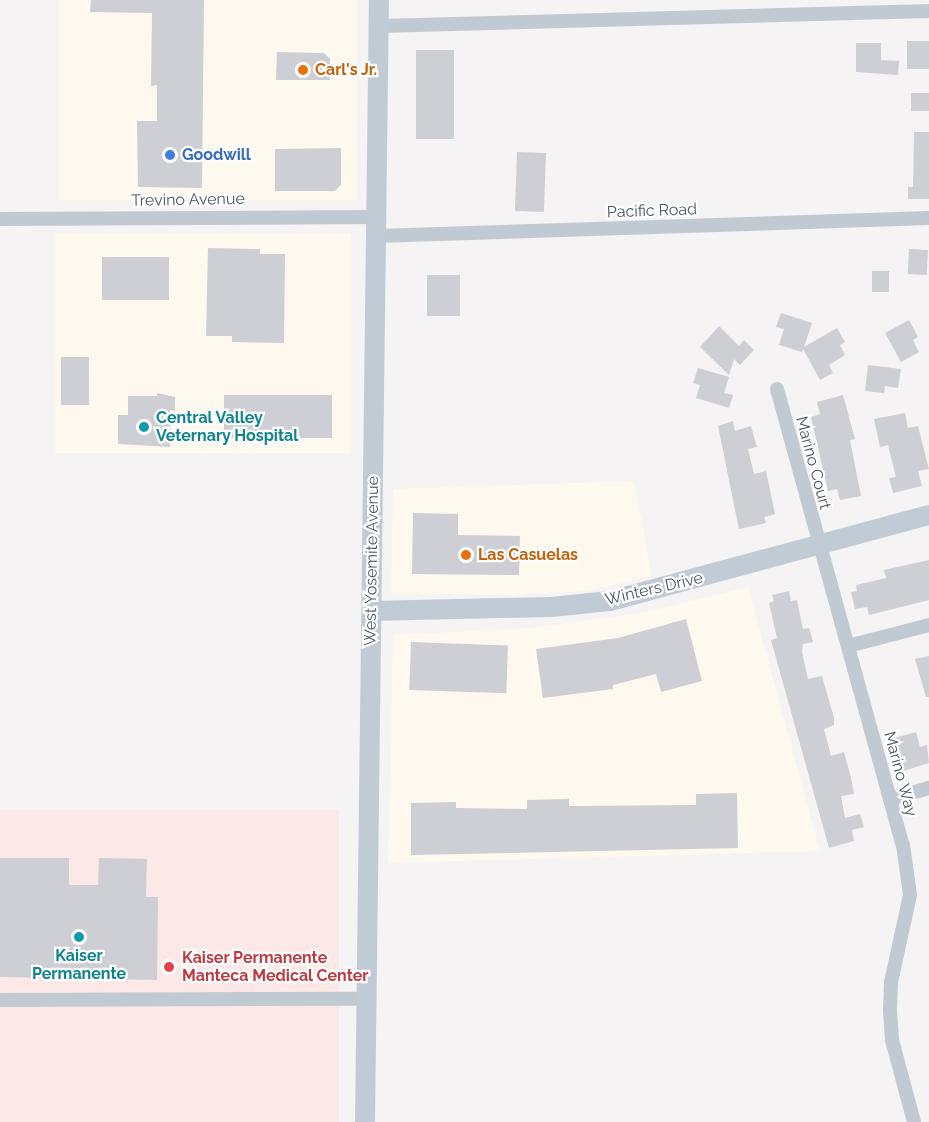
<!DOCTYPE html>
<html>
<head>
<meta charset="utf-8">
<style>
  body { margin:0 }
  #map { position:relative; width:929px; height:1122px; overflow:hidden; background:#f5f3f3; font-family:Raleway,sans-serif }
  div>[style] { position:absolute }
  .commercial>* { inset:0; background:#fdf9ef; transform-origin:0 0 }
  .medical>* { inset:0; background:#fce8e6; transform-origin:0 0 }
  .building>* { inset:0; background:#cdcfd5; transform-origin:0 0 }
  .street>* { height:14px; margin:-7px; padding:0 7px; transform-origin:7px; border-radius:7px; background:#c1cad2 }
  .secondary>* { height:20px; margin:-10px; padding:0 10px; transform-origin:10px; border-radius:10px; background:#c1cbd6 }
  .dots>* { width:16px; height:16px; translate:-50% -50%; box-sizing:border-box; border:3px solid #fff; border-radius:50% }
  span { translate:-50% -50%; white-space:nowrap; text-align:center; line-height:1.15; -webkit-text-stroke:4.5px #fff; paint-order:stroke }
  .food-label { font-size:16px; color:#c56008; font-weight:700 }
  .left { translate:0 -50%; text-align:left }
  .shop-label { font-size:16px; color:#366cbe; font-weight:700 }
  .street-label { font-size:16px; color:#4a5661 }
  .culture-label { font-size:16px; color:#0d838f; font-weight:700 }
  .health-label { font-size:16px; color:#be3a42; font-weight:700 }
</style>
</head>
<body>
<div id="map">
  <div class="commercial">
    <div style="left:59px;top:0;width:298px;height:200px"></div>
    <div style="left:55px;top:233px;width:296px;height:220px"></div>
    <div style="clip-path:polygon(634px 481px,652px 576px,587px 591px,506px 595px,391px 594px,393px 489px)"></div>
    <div style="clip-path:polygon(748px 587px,820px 851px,388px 863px,393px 635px,531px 628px,642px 613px)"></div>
  </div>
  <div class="medical">
    <div style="left:0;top:810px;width:339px;height:312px"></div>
  </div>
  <div class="building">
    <div style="clip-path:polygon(91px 0,204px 0,202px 188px,138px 187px,137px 121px,157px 121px,157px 85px,151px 86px,152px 13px,90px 12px)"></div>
    <div style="left:907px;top:41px;width:22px;height:28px"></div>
    <div style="clip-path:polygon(856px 43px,881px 43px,881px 60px,899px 61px,898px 75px,856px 72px)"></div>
    <div style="left:416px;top:50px;width:38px;height:89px"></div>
    <div style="clip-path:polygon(277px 52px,324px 53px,330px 59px,330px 80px,276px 80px)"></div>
    <div style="left:911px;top:93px;width:18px;height:18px"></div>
    <div style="clip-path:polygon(914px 132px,929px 132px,929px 199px,908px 199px,908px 187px,913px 187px)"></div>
    <div style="clip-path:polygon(341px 148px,341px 185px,335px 191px,275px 191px,275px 149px)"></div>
    <div style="left:517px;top:152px;width:29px;height:59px;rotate:2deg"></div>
    <div style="clip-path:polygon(208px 248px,260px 249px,260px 254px,285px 254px,284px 343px,232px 342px,232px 336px,206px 336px)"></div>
    <div style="left:909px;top:249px;width:19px;height:25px;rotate:3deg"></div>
    <div style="left:102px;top:257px;width:67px;height:43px"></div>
    <div style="left:872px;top:271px;width:17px;height:21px"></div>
    <div style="left:427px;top:275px;width:33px;height:41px"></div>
    <div style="clip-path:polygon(781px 313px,812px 323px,804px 347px,837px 328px,845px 342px,840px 345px,845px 355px,829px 365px,833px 373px,820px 380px,803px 349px,802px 352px,779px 345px,784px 329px,776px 327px)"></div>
    <div style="clip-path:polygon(909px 320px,918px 337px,913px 340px,919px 352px,901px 362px,885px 333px)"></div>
    <div style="clip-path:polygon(719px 326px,739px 346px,744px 340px,754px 350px,740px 365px,734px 359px,729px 375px,700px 347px)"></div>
    <div style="left:61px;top:357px;width:28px;height:48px"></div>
    <div style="clip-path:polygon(868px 365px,901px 369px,898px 388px,885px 386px,884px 393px,865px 391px)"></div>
    <div style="clip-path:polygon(698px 368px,729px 377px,724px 393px,733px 395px,729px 408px,696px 398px,700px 385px,693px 383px)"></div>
    <div style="clip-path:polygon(157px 393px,175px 397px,175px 411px,170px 410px,170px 447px,118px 444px,118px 415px,128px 415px,128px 396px,157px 396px)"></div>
    <div style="left:332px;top:395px;width:43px;height:108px;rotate:90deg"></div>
    <div style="clip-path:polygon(843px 395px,855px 439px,850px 440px,861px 496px,840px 500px,837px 489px,828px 491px,811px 417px,820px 414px,817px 402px)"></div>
    <div style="clip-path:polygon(905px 413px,908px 428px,918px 426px,929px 469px,918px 471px,922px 486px,893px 493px,889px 478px,896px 477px,888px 445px,880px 447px,874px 419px)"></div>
    <div style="clip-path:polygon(733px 421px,735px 431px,751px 426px,757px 447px,748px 449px,754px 474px,766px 471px,775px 514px,764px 517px,766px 523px,739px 529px,718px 426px)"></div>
    <div style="clip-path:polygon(413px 513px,458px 514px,458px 535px,520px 536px,519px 575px,412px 574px)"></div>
    <div style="clip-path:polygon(929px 560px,929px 600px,869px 615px,867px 607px,855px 609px,851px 592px,857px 591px,856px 585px,886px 578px,884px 570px)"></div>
    <div style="clip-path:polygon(789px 591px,791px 601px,797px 600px,803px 629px,809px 628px,813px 642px,803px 644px,802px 652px,808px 679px,822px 676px,834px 718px,834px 725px,824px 729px,831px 756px,844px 752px,851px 778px,854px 794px,841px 796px,845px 818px,860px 814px,864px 827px,852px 830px,854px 841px,829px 848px,771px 640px,777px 638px,769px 603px,774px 601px,772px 595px)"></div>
    <div style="clip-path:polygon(686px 619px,702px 681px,661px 692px,656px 674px,613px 685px,613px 689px,543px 698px,536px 649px,618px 638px)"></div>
    <div style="left:411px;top:642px;width:97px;height:48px;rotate:2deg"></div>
    <div style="clip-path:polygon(929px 656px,929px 697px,926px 697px,915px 659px)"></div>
    <div style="clip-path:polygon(916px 732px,920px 747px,927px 745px,929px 763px,900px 772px,891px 739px)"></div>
    <div style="clip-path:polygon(737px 793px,738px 848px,411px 855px,411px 803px,456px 802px,456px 808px,527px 809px,527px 800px,569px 799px,569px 806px,696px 805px,696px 794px)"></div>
    <div style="clip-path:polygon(0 858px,69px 858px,69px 885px,98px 885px,99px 858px,147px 859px,146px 897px,158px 897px,157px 980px,0 977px)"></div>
  </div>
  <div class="street">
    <div style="left:380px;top:26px;width:549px;rotate:-1.57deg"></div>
    <div style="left:0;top:219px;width:376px;rotate:-0.3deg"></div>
    <div style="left:376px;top:236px;width:553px;rotate:-1.86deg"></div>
    <div style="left:777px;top:389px;width:473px;rotate:74.6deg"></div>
    <div style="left:903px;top:845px;width:50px;rotate:82deg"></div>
    <div style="left:910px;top:895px;width:89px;rotate:102.3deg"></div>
    <div style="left:891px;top:982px;width:29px;rotate:92deg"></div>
    <div style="left:890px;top:1011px;width:29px;rotate:86deg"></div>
    <div style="left:892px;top:1040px;width:85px;rotate:75deg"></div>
    <div style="left:848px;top:646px;width:84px;rotate:-14.5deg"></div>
    <div style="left:890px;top:799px;width:41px;rotate:-15.8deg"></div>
    <div style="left:0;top:1000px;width:368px;rotate:-0.2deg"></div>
  </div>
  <div class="secondary">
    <div style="left:372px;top:611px;width:179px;rotate:-1.3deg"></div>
    <div style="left:551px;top:607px;width:59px;rotate:-5.8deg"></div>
    <div style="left:610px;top:601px;width:330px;rotate:-15.1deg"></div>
    <div style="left:365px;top:1122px;width:1122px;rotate:-89.29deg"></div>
  </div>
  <div class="dots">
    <div style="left:303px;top:70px;background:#e8710a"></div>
    <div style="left:170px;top:155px;background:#3f7fe0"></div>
    <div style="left:144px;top:427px;background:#0f9aa8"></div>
    <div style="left:466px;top:555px;background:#e8710a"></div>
    <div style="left:79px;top:937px;background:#0f9aa8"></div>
    <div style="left:169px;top:967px;background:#e0444e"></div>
  </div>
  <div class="food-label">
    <span class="left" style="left:315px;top:70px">Carl's Jr.</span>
    <span class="left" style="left:478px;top:555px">Las Casuelas</span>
  </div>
  <div class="shop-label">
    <span class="left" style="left:182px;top:155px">Goodwill</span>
  </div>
  <div class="street-label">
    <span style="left:188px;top:200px;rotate:-1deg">Trevino Avenue</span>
    <span style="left:652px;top:211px;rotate:-2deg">Pacific Road</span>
    <span style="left:813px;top:463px;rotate:75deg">Marino Court</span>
    <span style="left:372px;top:561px;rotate:-89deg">West Yosemite Avenue</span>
    <span style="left:654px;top:589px;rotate:-13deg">Winters Drive</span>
    <span style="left:900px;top:774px;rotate:75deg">Marino Way</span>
  </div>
  <div class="culture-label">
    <span class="left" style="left:156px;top:427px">Central Valley<br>Veternary Hospital</span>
    <span style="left:79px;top:965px">Kaiser<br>Permanente</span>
  </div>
  <div class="health-label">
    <span class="left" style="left:182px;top:967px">Kaiser Permanente<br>Manteca Medical Center</span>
  </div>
</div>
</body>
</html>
